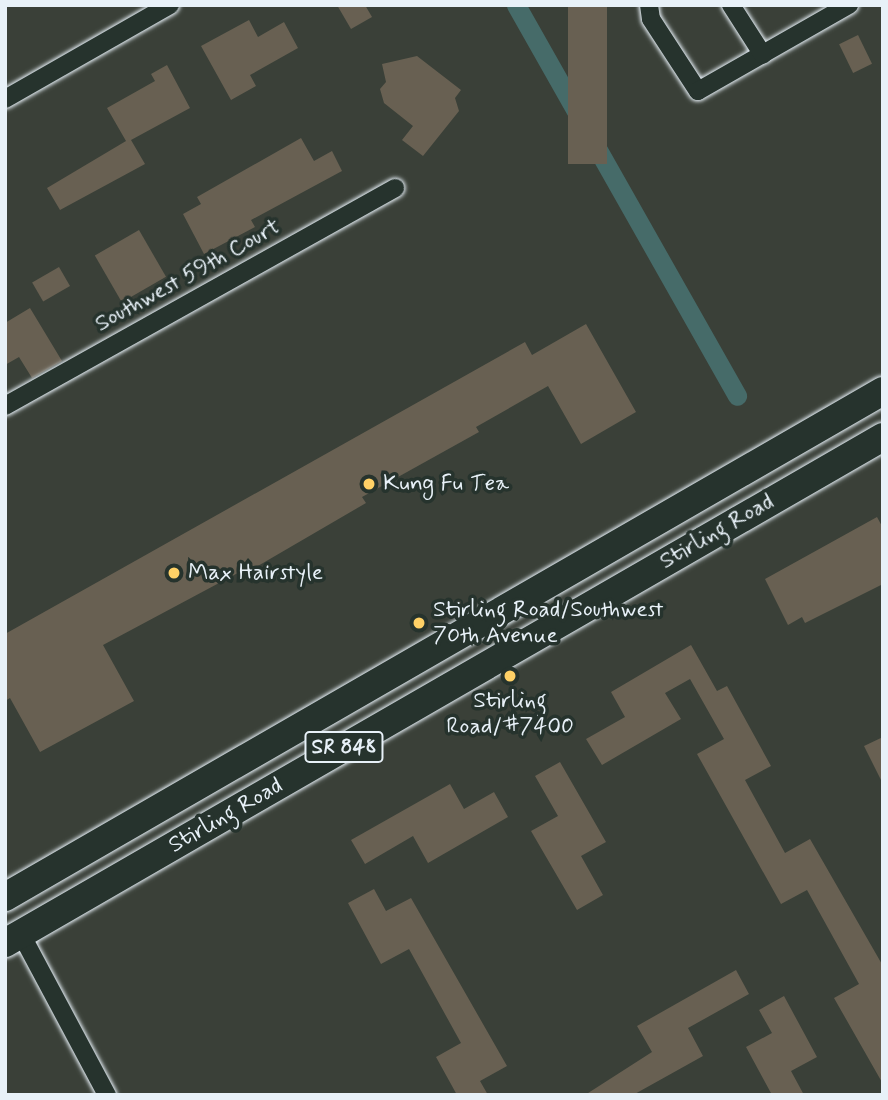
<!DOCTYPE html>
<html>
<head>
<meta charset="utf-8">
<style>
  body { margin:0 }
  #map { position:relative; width:888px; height:1100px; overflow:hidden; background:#3a4038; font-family:Mynerve,sans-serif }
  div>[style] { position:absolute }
  .canal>* { height:19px; margin:-9.5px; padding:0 9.5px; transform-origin:9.5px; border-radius:9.5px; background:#466b69 }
  .building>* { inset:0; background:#686052; transform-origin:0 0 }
  .roads { filter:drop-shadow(0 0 2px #e8f1f8) drop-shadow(0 0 2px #e8f1f8) }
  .street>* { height:18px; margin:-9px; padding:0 9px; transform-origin:9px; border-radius:9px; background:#26332d }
  .primary>* { height:28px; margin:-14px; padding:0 14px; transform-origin:14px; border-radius:14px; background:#26332d }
  .dots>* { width:19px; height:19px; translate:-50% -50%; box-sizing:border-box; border:4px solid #26332d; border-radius:50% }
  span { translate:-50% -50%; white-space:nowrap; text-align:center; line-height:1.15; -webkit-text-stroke:7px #26332d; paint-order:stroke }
  .shield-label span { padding:2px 5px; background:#26332d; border:2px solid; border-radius:5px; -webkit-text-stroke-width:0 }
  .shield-label { font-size:21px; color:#e8f1f8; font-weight:700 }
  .street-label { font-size:23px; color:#e8f1f8 }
  .poi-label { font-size:23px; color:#e8f1f8 }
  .left { translate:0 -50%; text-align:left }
  .frame { position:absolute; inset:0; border:7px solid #e8f1f8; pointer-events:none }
</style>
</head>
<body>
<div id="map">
  <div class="canal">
    <div style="left:516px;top:5px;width:449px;rotate:60.5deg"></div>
  </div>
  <div class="building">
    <div style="clip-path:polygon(337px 5px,365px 5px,372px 17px,351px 29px)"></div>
    <div style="left:568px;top:5px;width:39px;height:159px"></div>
    <div style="clip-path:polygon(249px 20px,258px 37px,284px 22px,298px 48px,250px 75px,256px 86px,231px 100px,201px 46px)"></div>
    <div style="left:858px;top:35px;width:32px;height:21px;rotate:64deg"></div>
    <div style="clip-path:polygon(417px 56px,461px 90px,455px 98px,459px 111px,423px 156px,402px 140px,413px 126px,384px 103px,380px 89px,386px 82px,382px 64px)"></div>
    <div style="clip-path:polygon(167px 65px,190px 108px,131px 140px,145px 164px,60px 210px,47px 188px,126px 141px,107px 108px,155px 81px,151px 74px)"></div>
    <div style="clip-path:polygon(301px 138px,314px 161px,332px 151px,342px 171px,251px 220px,255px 227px,204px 254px,183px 214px,201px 204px,197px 197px)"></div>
    <div style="left:139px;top:230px;width:54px;height:51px;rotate:60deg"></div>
    <div style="left:59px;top:267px;width:22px;height:31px;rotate:60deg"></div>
    <div style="clip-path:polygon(30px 308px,62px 361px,32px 378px,19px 357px,5px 365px,5px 323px)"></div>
    <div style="clip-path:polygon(586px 324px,636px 412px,581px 444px,548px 386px,476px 427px,479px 432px,362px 497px,366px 503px,251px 570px,249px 567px,103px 645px,134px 701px,40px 752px,10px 698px,5px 701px,5px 634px,525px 342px,532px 355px)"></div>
    <div style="clip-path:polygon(877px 517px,883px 528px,883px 584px,805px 623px,802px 617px,788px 625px,765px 579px)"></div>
    <div style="clip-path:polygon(691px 645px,717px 691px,727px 686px,771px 766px,745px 780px,785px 853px,810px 839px,883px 966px,883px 1084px,834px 998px,859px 984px,807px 890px,781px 904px,697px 754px,724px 739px,690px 679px,665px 693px,681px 719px,602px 765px,586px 739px,625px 717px,611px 692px)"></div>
    <div style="clip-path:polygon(883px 737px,883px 784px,864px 746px)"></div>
    <div style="clip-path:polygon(560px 762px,606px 842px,581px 856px,603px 895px,577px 910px,531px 831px,558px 816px,535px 776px)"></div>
    <div style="clip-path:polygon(450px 784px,464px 809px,494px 792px,508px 817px,428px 863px,413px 836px,365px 864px,351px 840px)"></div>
    <div style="clip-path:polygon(374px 889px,386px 911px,411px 898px,507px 1066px,480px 1081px,488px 1095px,457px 1095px,436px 1057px,461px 1043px,409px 949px,381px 964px,348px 903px)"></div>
    <div style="clip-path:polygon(736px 970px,749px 994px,688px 1028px,703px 1056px,633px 1095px,585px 1095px,652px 1052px,637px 1026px)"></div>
    <div style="clip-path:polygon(784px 996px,817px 1057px,791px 1071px,804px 1095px,772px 1095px,746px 1047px,772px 1033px,759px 1010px)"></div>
  </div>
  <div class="roads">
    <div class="street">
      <div style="left:649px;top:5px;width:14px;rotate:82deg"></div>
      <div style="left:651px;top:19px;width:86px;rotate:56.9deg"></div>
      <div style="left:698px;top:91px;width:174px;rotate:-29.7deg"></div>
      <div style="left:731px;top:5px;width:59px;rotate:57.4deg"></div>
      <div style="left:5px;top:99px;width:190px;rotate:-29.7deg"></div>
      <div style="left:5px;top:406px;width:447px;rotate:-29.2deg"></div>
      <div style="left:21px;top:934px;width:183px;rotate:61.9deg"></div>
    </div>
    <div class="primary">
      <div style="left:5px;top:897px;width:1013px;rotate:-29.96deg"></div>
      <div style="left:5px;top:943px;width:1013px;rotate:-29.96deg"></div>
    </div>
  </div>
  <div class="dots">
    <div style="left:369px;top:484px;background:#ffd166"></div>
    <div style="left:174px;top:573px;background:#ffd166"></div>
    <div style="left:419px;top:623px;background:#ffd166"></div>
    <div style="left:510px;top:676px;background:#ffd166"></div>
  </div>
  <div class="shield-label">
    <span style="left:344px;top:747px">SR 848</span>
  </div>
  <div class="street-label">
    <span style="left:188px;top:276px;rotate:-29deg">Southwest 59th Court</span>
    <span style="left:717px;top:532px;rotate:-30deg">Stirling Road</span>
    <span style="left:226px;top:816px;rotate:-30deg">Stirling Road</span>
  </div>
  <div class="poi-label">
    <span class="left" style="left:383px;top:484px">Kung Fu Tea</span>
    <span class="left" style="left:188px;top:573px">Max Hairstyle</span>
    <span class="left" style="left:433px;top:623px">Stirling Road/Southwest<br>70th Avenue</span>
    <span style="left:510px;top:714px">Stirling<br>Road/#7400</span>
  </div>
  <div class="frame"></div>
</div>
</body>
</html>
